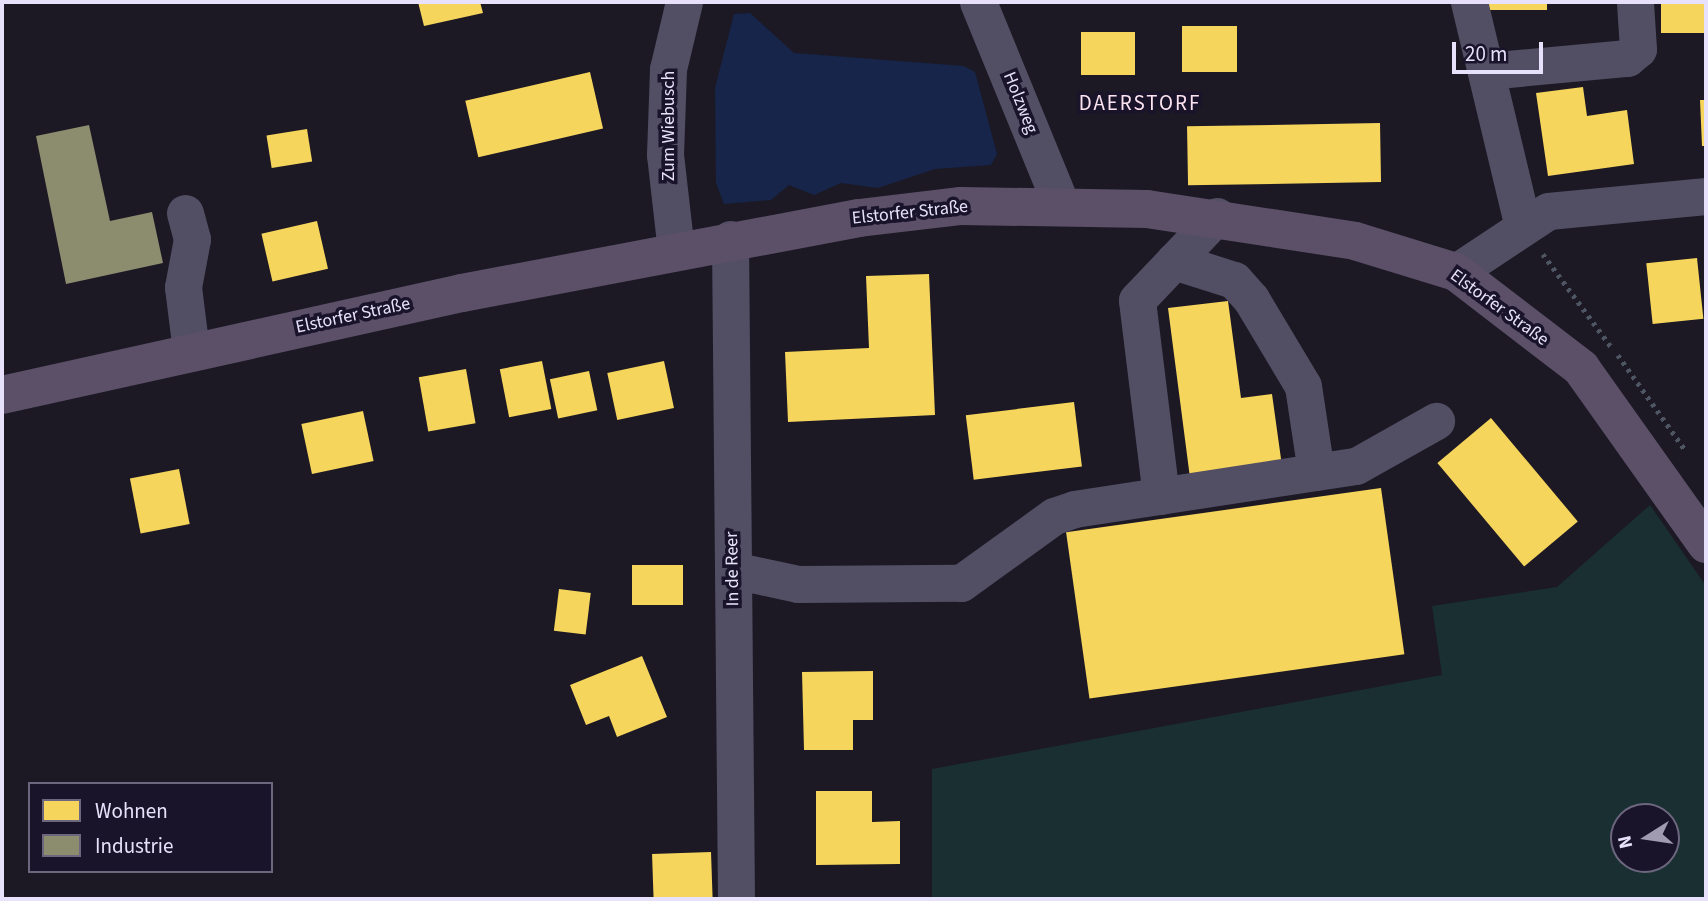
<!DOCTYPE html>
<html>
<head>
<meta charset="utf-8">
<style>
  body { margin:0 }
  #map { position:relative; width:1708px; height:901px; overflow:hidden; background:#1c1925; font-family:"Source Sans 3",sans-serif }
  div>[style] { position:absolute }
  .green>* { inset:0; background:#192f32 }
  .water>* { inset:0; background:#162549 }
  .homes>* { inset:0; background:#f6d55c; transform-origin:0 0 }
  .industry>* { inset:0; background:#8c8c6e }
  .path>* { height:4.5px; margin-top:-2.25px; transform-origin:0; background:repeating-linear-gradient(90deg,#4e5664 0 3.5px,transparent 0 8.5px) }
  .minor>* { height:37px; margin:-18.5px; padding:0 18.5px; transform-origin:18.5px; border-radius:18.5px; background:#524f64 }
  .major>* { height:38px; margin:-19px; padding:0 19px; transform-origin:19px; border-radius:19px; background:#5b5068 }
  span { translate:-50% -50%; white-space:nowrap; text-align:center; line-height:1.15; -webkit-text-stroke:7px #1a142a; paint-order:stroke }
  .street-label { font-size:18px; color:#e7e1fc }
  .quarter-label { font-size:21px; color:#fce3f0; letter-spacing:2px }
  .frame { position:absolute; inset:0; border:4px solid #e7e1fc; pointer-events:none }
  .legend { position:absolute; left:28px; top:782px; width:245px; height:91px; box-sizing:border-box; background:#1a142a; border:2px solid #6c667e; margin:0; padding:9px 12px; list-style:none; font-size:21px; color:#e7e1fc }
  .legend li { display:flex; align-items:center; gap:14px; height:35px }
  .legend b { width:35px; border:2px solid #6c667e }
  .north { position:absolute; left:1610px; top:803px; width:70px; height:70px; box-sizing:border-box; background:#1a142a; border:2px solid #6c667e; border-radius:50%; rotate:258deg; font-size:19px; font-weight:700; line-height:28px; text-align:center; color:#e7e1fc }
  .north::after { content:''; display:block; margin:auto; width:24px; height:32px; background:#a09bb1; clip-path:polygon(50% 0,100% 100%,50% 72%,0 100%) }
  .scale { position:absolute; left:1452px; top:42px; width:91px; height:32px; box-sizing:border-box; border:4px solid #e7e1fc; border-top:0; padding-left:9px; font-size:21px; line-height:24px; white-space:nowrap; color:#e7e1fc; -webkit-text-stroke:5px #1a142a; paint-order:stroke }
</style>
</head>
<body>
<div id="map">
  <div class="green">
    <div style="clip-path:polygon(evenodd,1650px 505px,1706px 586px,1706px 899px,932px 899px,932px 769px,1442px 675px,1432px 606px,1557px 587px,1650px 505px,1624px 817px,1666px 817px,1666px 859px,1624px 859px,1624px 817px)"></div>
  </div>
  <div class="water">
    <div style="clip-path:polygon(750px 13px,794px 53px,964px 66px,975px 72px,997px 154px,991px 165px,935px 169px,878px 188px,841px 183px,814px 195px,789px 185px,771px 200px,724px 204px,716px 183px,715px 88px,734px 14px)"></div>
  </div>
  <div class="homes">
    <div style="clip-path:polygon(418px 2px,480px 2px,483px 13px,424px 26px)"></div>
    <div style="left:1477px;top:2px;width:70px;height:8px"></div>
    <div style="left:1661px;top:2px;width:45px;height:31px"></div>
    <div style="left:1182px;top:26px;width:55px;height:46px"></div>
    <div style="left:1135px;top:32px;width:43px;height:54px;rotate:90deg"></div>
    <div style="left:590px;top:72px;width:58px;height:128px;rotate:77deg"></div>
    <div style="clip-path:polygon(1583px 87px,1587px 116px,1627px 110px,1634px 164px,1548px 176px,1536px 93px)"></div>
    <div style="clip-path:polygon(1700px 100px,1706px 100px,1706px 146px,1702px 146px)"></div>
    <div style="left:1380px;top:123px;width:59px;height:193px;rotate:89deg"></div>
    <div style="left:307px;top:129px;width:33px;height:41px;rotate:81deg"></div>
    <div style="left:317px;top:221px;width:49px;height:57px;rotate:77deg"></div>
    <div style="left:1697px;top:258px;width:61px;height:51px;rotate:84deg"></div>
    <div style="clip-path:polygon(929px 274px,935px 415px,788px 422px,785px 352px,869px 348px,866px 276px)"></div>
    <div style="clip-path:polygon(1228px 301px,1241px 398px,1272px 394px,1282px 466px,1190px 478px,1168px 308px)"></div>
    <div style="left:542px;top:361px;width:49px;height:43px;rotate:79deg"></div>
    <div style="left:664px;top:361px;width:48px;height:58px;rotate:78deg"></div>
    <div style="left:466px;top:369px;width:55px;height:48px;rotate:80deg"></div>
    <div style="left:589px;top:371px;width:40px;height:40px;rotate:78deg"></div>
    <div style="left:1074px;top:402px;width:65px;height:109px;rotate:83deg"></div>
    <div style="left:363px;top:411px;width:51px;height:63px;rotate:78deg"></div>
    <div style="left:1491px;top:418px;width:135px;height:70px;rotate:50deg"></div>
    <div style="left:179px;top:469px;width:56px;height:50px;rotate:79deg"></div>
    <div style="left:1381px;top:488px;width:168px;height:318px;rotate:82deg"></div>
    <div style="left:683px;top:565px;width:40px;height:51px;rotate:90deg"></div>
    <div style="left:559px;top:589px;width:32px;height:42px;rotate:7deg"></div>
    <div style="clip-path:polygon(642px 656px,667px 717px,617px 737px,609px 716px,586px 725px,570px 685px)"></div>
    <div style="clip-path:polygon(873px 671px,873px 720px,853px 720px,853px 750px,804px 750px,802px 672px)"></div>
    <div style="clip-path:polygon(816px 791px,872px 791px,872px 822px,900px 821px,900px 864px,816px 865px)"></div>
    <div style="left:711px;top:852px;width:47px;height:59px;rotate:88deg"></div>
  </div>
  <div class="industry">
    <div style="clip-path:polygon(89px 125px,110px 221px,152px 212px,163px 263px,66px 284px,36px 136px)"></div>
  </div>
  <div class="path">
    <div style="left:1543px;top:254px;width:117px;rotate:53.7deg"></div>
    <div style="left:1618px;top:355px;width:118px;rotate:54.7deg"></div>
  </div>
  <div class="minor">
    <div style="left:978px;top:2px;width:218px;rotate:67.7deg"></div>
    <div style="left:1469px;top:2px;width:231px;rotate:76.5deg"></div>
    <div style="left:1486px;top:71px;width:142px;rotate:-5.3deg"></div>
    <div style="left:1627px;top:58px;width:14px;rotate:-39deg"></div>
    <div style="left:1638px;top:49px;width:47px;rotate:-93.7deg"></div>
    <div style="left:185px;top:213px;width:27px;rotate:75deg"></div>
    <div style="left:192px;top:239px;width:49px;rotate:100.6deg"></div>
    <div style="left:183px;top:287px;width:64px;rotate:82.9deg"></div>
    <div style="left:730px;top:239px;width:660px;rotate:89.48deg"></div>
    <div style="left:676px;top:251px;width:97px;rotate:-96.5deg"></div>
    <div style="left:665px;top:155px;width:86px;rotate:-88deg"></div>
    <div style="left:668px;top:69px;width:69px;rotate:-76.6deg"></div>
    <div style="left:1174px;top:261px;width:63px;rotate:17.6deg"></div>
    <div style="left:1234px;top:280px;width:25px;rotate:48deg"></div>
    <div style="left:1251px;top:299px;width:101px;rotate:59.1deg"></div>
    <div style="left:1303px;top:386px;width:87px;rotate:81.4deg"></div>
    <div style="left:1456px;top:272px;width:110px;rotate:-33.5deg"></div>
    <div style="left:1548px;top:211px;width:159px;rotate:-5.4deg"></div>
    <div style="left:1161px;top:496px;width:197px;rotate:-97deg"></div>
    <div style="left:1137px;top:300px;width:116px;rotate:-46.4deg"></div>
    <div style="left:733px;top:570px;width:66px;rotate:12.2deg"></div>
    <div style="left:798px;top:584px;width:163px;rotate:-0.4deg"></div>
    <div style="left:961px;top:583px;width:115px;rotate:-35.8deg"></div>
    <div style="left:1054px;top:516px;width:21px;rotate:-19deg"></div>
    <div style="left:1074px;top:509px;width:285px;rotate:-8.7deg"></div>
    <div style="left:1356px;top:466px;width:92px;rotate:-29.4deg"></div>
  </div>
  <div class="major">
    <div style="left:2px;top:395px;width:471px;rotate:-12.5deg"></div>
    <div style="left:462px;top:293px;width:404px;rotate:-10.7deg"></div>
    <div style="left:859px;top:218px;width:103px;rotate:-6.7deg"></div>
    <div style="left:961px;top:206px;width:186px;rotate:0.9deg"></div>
    <div style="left:1147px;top:209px;width:210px;rotate:8.7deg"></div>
    <div style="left:1355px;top:241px;width:106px;rotate:17.1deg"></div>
    <div style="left:1456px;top:272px;width:158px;rotate:37.5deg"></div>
    <div style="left:1581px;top:368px;width:216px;rotate:54.6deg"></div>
  </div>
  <div class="street-label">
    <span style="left:1020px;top:103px;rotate:68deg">Holzweg</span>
    <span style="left:669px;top:126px;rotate:-90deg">Zum Wiebusch</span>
    <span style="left:910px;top:213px;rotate:-6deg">Elstorfer Straße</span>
    <span style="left:1499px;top:308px;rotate:36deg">Elstorfer Straße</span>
    <span style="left:353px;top:316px;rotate:-12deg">Elstorfer Straße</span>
    <span style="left:733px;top:569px;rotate:-91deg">In de Reer</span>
  </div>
  <div class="quarter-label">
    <span style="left:1140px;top:103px">DAERSTORF</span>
  </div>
  <div class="frame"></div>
  <ul class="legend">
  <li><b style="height:19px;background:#f6d55c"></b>Wohnen</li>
  <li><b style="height:19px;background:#8c8c6e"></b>Industrie</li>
  </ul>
  <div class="north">N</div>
  <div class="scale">20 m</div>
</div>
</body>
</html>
